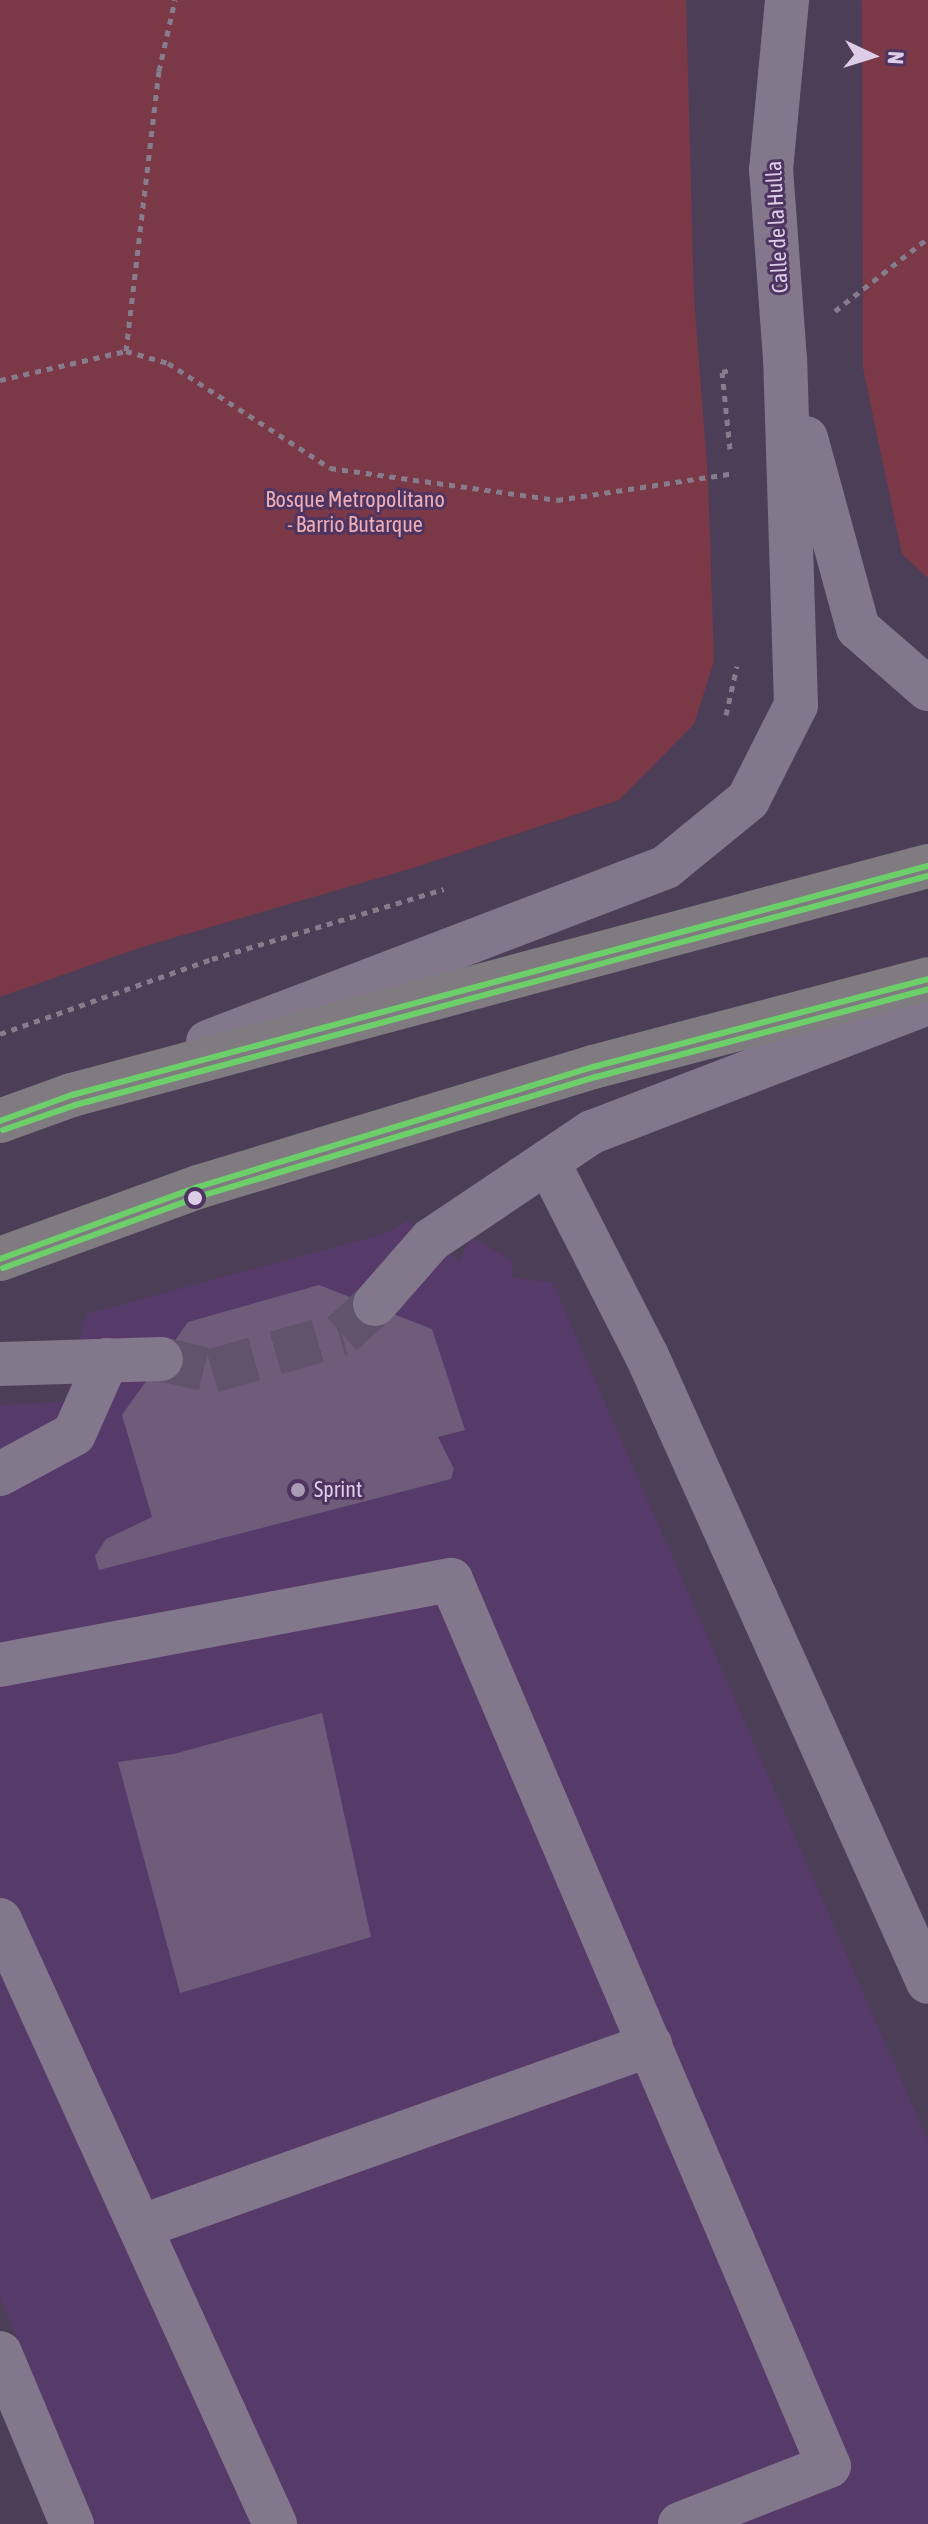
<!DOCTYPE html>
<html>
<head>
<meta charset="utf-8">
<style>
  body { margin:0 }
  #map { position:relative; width:928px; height:2524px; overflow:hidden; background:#4c3e56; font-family:"Asap Condensed",sans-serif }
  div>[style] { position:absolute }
  .built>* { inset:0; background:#563a69 }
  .green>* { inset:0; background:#7b3948 }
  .building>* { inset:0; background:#6f5c7b }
  .minor-tunnel>* { height:44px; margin-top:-22px; transform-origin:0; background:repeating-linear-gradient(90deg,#62536c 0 44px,transparent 0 66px) }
  .path>* { height:5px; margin-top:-2.5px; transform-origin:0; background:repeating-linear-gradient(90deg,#867c8c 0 6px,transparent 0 12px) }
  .minor>* { height:44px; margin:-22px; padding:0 22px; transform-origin:22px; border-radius:22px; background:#82778b }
  .highway>* { height:44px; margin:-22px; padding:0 22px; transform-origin:22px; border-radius:22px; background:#7f7b80 }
  .bus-1>* { height:6px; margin:-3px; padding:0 3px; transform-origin:3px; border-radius:3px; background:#6ccf69 }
  .bus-2>* { height:6px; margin:-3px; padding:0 3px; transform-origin:3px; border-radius:3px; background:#6ccf69 }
  .dots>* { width:22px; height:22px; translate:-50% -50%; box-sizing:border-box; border:4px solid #4e3460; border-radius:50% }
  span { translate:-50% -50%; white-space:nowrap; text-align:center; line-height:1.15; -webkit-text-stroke:6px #4e3460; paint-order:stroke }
  .street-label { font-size:22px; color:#ddcde8 }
  .park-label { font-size:22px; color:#eeacb4 }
  .poi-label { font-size:22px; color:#ddcde8 }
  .left { translate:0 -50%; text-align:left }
  .north { position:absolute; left:832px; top:16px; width:80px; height:80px; -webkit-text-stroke:6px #4e3460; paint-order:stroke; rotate:94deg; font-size:22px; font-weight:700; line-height:32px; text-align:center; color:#ddcde8 }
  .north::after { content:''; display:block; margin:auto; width:28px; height:36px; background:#ddcde8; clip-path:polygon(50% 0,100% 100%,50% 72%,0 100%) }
</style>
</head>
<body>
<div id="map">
  <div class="built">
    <div style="clip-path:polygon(407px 1221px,460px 1261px,471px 1237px,512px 1261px,513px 1278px,552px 1282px,928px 2141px,928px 2524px,94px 2524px,38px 2393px,0 2296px,0 1405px,65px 1402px,86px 1314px,387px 1233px)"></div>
  </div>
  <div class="green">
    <div style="clip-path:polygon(0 0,686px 0,694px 298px,708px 478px,714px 661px,694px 724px,619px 800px,413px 868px,142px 947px,0 997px)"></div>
    <div style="clip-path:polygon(862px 0,928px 0,928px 578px,902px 554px,863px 368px)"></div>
  </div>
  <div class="building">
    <div style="clip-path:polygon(319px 1285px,432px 1329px,465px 1430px,438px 1437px,454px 1469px,451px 1479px,99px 1570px,95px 1556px,106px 1539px,152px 1517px,122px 1415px,188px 1322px)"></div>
    <div style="clip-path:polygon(322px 1713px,371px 1937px,180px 1993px,118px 1762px,174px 1754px)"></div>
  </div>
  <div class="minor-tunnel">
    <div style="left:161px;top:1359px;width:52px;rotate:13.2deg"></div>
    <div style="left:212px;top:1371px;width:135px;rotate:-15.9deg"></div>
    <div style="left:342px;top:1334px;width:45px;rotate:-42.3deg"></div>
  </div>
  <div class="path">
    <div style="left:835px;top:311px;width:118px;rotate:-38.1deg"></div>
    <div style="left:126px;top:351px;width:282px;rotate:-83.3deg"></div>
    <div style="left:159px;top:71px;width:73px;rotate:-77.3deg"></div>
    <div style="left:0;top:380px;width:129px;rotate:-13deg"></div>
    <div style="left:126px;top:351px;width:44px;rotate:15.9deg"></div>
    <div style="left:168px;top:363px;width:193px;rotate:32.9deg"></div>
    <div style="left:330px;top:468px;width:229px;rotate:8deg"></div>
    <div style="left:557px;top:500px;width:180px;rotate:-8.6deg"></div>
    <div style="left:730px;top:449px;width:77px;rotate:-95.9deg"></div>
    <div style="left:722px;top:372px;width:8px;rotate:-14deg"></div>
    <div style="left:726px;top:715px;width:50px;rotate:-77.3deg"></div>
    <div style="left:0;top:1034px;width:225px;rotate:-19.5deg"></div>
    <div style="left:212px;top:959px;width:242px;rotate:-16.8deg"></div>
  </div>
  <div class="minor">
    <div style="left:806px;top:438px;width:197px;rotate:74.7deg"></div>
    <div style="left:858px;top:628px;width:93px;rotate:41.1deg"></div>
    <div style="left:208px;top:1042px;width:490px;rotate:-20.9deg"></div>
    <div style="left:666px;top:867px;width:106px;rotate:-39.3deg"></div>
    <div style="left:748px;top:800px;width:106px;rotate:-63.2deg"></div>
    <div style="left:796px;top:705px;width:346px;rotate:-91.8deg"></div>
    <div style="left:785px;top:359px;width:190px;rotate:-94.2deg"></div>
    <div style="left:771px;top:170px;width:171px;rotate:-84.6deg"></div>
    <div style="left:548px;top:1162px;width:218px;rotate:63deg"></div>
    <div style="left:647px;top:1356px;width:686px;rotate:65.83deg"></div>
    <div style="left:375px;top:1304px;width:85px;rotate:-48.8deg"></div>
    <div style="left:431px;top:1240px;width:194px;rotate:-33.9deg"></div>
    <div style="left:592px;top:1132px;width:360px;rotate:-21deg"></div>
    <div style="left:0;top:1364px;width:161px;rotate:-1.8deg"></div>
    <div style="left:0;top:1474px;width:84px;rotate:-28.4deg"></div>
    <div style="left:74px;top:1434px;width:81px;rotate:-66deg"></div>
    <div style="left:0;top:1665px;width:459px;rotate:-10.7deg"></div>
    <div style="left:451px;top:1580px;width:963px;rotate:66.9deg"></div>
    <div style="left:829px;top:2466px;width:160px;rotate:158.7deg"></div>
    <div style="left:0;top:1920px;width:664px;rotate:65.52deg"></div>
    <div style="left:140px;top:2227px;width:542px;rotate:-19.64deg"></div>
    <div style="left:0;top:2353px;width:186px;rotate:67.2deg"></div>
  </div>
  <div class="highway">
    <div style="left:0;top:1121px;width:77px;rotate:-19.9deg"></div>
    <div style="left:72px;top:1095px;width:886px;rotate:-14.98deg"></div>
    <div style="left:0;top:1259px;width:211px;rotate:-20deg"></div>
    <div style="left:198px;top:1187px;width:413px;rotate:-16.9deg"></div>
    <div style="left:593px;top:1067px;width:346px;rotate:-14.7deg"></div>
  </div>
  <div class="bus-1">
    <div style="left:0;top:1121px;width:77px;rotate:-19.9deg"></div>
    <div style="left:72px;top:1095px;width:886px;rotate:-14.98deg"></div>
    <div style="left:0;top:1259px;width:211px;rotate:-20deg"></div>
    <div style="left:198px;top:1187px;width:413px;rotate:-16.9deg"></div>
    <div style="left:593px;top:1067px;width:346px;rotate:-14.7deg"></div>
  </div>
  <div class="bus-2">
    <div style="left:3px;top:1130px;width:76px;rotate:-19.1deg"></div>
    <div style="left:75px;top:1105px;width:883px;rotate:-15.03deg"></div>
    <div style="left:3px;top:1268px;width:211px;rotate:-20deg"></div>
    <div style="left:201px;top:1196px;width:413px;rotate:-16.8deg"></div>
    <div style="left:596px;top:1077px;width:343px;rotate:-14.8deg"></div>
  </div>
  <div class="dots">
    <div style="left:195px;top:1198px;background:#ddcde8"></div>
    <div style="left:298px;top:1490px;background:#aa9bb5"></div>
  </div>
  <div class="street-label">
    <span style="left:777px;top:227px;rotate:-93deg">Calle de la Hulla</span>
  </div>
  <div class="park-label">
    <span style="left:355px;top:512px">Bosque Metropolitano<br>- Barrio Butarque</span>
  </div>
  <div class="poi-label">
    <span class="left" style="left:314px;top:1490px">Sprint</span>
  </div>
  <div class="north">N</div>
</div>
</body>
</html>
